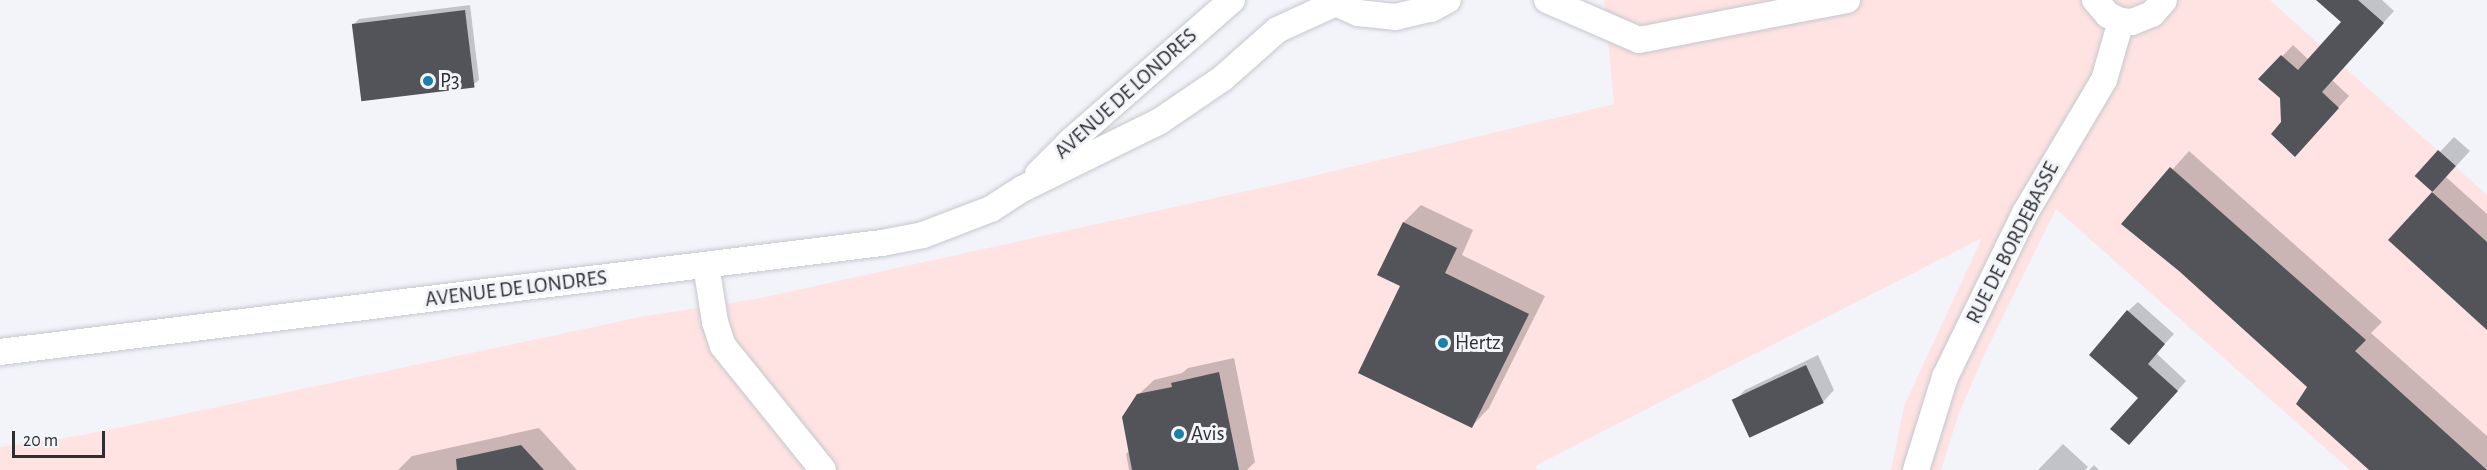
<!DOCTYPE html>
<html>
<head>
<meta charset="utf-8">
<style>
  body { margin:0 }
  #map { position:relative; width:2487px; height:470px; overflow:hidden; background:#f2f4fa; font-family:"Alegreya Sans",sans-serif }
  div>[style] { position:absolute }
  .commercial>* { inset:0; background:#fee3e2 }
  .shadow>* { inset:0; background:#0003 }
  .building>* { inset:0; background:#525459; transform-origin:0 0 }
  .roads { filter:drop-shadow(0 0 2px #c5c7cd) drop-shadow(0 0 2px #c5c7cd) }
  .street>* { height:26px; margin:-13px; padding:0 13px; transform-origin:13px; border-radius:13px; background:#fff }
  .dots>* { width:16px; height:16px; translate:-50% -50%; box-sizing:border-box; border:3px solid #f2f4fa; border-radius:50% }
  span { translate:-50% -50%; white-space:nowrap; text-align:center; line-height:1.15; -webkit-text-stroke:6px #f2f4fa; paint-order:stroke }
  .poi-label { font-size:21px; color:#2d2e30 }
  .left { translate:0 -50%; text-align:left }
  .street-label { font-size:21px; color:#2d2e30 }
  .scale { position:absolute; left:12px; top:431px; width:93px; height:27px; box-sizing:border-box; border:3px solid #2d2e30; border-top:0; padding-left:8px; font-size:18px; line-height:21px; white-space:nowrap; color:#2d2e30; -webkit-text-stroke:4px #f2f4fa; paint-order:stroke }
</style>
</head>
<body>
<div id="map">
  <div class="commercial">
    <div style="clip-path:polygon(1604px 0,2270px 0,2487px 195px,2487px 470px,2350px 470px,2056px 209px,1985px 353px,1959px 413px,1941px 470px,1891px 470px,1904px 406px,1982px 238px,1535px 466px,1537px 470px,0 470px,0 447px,66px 438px,156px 420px,645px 316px,756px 299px,1288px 182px,1614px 104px)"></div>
  </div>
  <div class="shadow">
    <div style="clip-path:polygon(2318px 0,2382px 0,2394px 11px,2332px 80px,2349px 96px,2306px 143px,2283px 123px,2281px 98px,2261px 79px,2293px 45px,2309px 60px,2344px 21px)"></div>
    <div style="clip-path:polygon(470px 5px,479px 80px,473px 85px,353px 25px,359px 19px)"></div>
    <div style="clip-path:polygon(2454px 137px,2470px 151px,2446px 177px,2487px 214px,2487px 328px,2390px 240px,2434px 192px,2417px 176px)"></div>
    <div style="clip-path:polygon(2189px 151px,2382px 322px,2371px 333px,2487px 436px,2487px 470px,2371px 470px,2309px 386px,2180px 270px,2124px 224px)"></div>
    <div style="clip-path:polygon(1421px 205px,1473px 230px,1462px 255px,1545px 296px,1489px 408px,1472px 426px,1402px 285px,1379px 274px,1404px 222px)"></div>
    <div style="clip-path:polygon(2138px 302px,2174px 334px,2156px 353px,2186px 381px,2139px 434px,2140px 398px,2128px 311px)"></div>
    <div style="clip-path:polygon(1818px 355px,1834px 390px,1823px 402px,1734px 401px,1745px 390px)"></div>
    <div style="clip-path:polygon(1234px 358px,1255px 462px,1247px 470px,1129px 470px,1126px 454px,1130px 450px,1138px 395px,1154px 380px,1182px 373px,1188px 368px)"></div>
    <div style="clip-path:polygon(539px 428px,577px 470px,398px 470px,412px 456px)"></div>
    <div style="clip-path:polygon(2063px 444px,2088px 467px,2085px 470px,2038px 470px)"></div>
    <div style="clip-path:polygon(2094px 465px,2099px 470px,2089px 470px)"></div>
  </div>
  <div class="building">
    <div style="clip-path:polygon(2316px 0,2358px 0,2384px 23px,2322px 92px,2339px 108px,2295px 157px,2271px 134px,2281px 122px,2280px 98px,2258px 79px,2281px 55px,2298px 70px,2341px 22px)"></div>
    <div style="left:465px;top:10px;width:78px;height:114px;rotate:83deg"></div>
    <div style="left:2438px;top:150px;width:24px;height:35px;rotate:42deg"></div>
    <div style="clip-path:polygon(2170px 167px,2366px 340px,2355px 351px,2487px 470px,2369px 470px,2296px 404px,2307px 387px,2179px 271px,2121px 224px)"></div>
    <div style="clip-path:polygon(2432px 192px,2487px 242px,2487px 330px,2388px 240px)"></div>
    <div style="clip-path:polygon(1403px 222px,1457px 248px,1445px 273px,1529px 314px,1472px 428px,1358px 373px,1400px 286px,1377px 275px)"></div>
    <div style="clip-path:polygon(2127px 310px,2165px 344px,2148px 364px,2178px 391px,2129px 445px,2110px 429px,2138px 398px,2089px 355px)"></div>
    <div style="left:1806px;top:365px;width:42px;height:82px;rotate:65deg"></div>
    <div style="clip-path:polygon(1219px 372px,1239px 470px,1132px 470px,1122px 417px,1137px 394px,1172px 387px,1171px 383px)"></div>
    <div style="clip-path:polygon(521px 445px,544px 470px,457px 470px,456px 459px)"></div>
  </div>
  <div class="roads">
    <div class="street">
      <div style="left:1329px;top:0;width:32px;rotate:24deg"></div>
      <div style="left:1358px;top:13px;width:37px;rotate:6deg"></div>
      <div style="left:1395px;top:17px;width:37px;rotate:-13deg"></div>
      <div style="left:1431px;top:9px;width:19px;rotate:-28deg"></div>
      <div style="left:1547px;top:0;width:100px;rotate:23.5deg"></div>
      <div style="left:1639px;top:40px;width:212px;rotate:-10.9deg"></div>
      <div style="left:2095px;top:0;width:20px;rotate:49deg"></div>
      <div style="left:2108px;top:15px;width:14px;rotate:25deg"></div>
      <div style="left:2121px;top:21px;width:11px;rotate:5deg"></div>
      <div style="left:2132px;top:22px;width:22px;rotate:-22deg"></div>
      <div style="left:2152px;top:14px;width:18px;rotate:-49deg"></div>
      <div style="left:1038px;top:174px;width:47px;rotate:-45deg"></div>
      <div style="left:1071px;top:141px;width:214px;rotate:-41.2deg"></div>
      <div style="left:706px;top:265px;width:58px;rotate:81deg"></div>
      <div style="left:715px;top:322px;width:25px;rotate:72deg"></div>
      <div style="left:723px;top:346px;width:159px;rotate:51.1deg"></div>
      <div style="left:0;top:352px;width:889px;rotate:-7.05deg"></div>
      <div style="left:882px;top:243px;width:42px;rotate:-11deg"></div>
      <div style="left:923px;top:235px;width:73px;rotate:-20.9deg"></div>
      <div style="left:991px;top:209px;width:37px;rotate:-33deg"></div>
      <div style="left:1022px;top:189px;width:154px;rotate:-26.2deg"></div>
      <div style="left:1160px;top:121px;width:76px;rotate:-34.3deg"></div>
      <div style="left:1223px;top:78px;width:72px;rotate:-41.6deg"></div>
      <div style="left:1277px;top:30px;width:65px;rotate:-24.6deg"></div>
      <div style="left:1916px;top:470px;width:97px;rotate:-72.7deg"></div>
      <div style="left:1945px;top:377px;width:182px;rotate:-64deg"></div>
      <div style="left:2025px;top:213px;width:155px;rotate:-59.3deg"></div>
      <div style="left:2104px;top:80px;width:61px;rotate:-73.9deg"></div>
    </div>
  </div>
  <div class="dots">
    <div style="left:428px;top:81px;background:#1981aa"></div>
    <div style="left:1443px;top:343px;background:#1981aa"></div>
    <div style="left:1179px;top:434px;background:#1981aa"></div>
  </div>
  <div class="poi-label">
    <span class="left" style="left:440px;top:81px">P3</span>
    <span class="left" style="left:1455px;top:343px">Hertz</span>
    <span class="left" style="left:1191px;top:434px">Avis</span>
  </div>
  <div class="street-label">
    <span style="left:1126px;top:94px;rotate:-42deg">AVENUE DE LONDRES</span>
    <span style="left:2013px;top:243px;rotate:-63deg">RUE DE BORDEBASSE</span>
    <span style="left:516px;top:289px;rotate:-7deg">AVENUE DE LONDRES</span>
  </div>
  <div class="scale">20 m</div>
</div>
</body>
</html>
